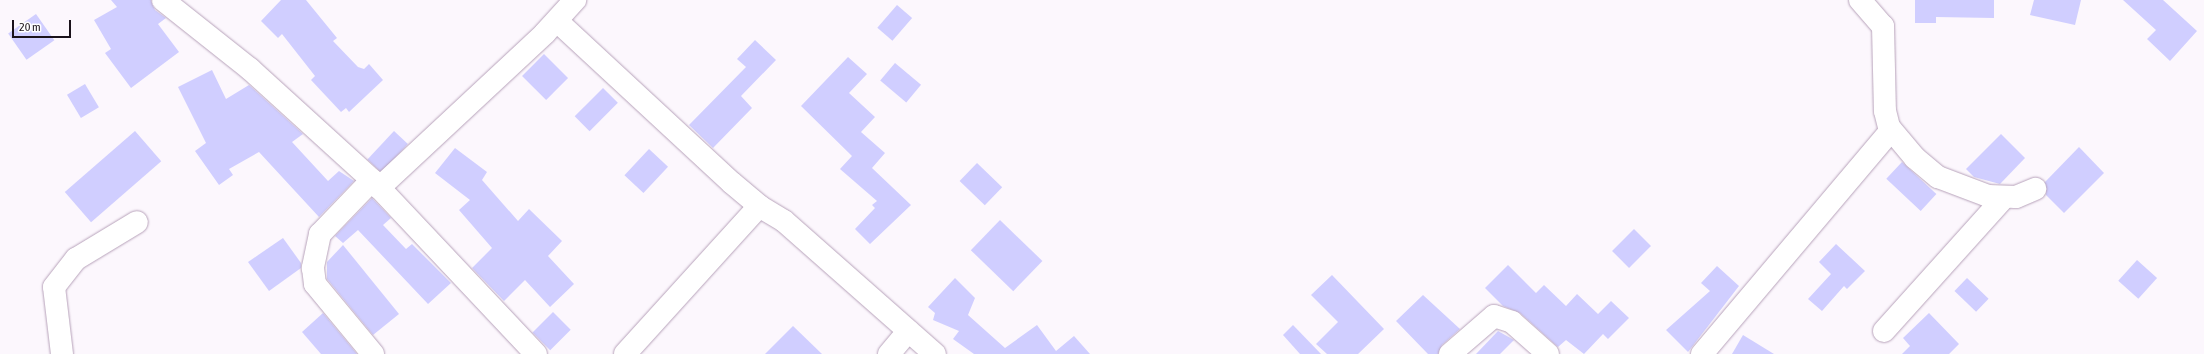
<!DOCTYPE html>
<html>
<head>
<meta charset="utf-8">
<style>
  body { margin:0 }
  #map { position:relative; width:2204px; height:354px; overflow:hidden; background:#fcf7fd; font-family:"Asap Condensed",sans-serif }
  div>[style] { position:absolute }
  .building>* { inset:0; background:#d0ceff; transform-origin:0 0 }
  .roads { filter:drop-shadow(0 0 1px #b7a2ba) drop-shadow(0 0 1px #b7a2ba) }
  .minor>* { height:22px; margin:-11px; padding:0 11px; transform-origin:11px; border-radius:11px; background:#fff }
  span { translate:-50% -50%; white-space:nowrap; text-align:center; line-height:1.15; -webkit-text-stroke:3px #fff; paint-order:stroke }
  .scale { position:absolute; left:12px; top:20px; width:59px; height:18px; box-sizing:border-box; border:2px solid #1a121b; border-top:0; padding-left:5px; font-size:12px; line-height:14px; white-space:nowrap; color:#1a121b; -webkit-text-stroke:3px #fff; paint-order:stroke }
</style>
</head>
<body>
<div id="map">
  <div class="building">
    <div style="clip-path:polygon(111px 0,151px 0,155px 10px,166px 18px,158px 24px,179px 52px,131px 88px,105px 53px,111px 49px,94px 20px,117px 7px)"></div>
    <div style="clip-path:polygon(281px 0,306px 0,337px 38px,333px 41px,358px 67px,364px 69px,369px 64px,383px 80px,349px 112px,346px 108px,341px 112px,311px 80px,315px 76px,282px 34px,278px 38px,261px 21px)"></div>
    <div style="clip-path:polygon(1915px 0,1994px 0,1994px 18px,1936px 17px,1936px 23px,1915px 23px)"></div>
    <div style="clip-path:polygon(2034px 0,2081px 0,2075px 25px,2030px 15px)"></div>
    <div style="clip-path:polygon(2123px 0,2163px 0,2197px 31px,2170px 61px,2147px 39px,2156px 30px)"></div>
    <div style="left:897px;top:5px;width:20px;height:30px;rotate:41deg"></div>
    <div style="left:36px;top:14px;width:32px;height:34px;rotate:55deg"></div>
    <div style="clip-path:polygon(755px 40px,776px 60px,741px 96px,752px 108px,713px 148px,689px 125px,746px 67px,737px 59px)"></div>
    <div style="left:544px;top:54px;width:34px;height:31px;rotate:45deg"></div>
    <div style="clip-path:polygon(848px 57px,867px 74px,849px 93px,875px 117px,861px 132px,885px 153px,872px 168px,911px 205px,870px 244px,855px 229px,875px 208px,872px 205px,877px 201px,840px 169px,852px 156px,801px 106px)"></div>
    <div style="left:895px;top:63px;width:34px;height:23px;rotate:40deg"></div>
    <div style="clip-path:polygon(212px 70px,226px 99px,249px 85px,303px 134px,292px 142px,328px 181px,339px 171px,354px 181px,319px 217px,259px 152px,229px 169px,233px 175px,219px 185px,195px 151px,206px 143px,178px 87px)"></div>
    <div style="left:85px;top:84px;width:27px;height:21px;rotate:59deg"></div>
    <div style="left:603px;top:88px;width:21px;height:40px;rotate:45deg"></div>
    <div style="left:135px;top:131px;width:40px;height:93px;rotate:49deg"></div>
    <div style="left:394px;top:131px;width:19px;height:39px;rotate:43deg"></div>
    <div style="clip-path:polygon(2001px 134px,2025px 158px,2000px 184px,1974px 177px,1966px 169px)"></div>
    <div style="clip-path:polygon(2079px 147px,2104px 173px,2064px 213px,2046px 195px,2045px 182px)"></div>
    <div style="clip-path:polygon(455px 148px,487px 172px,482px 180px,518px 221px,529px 209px,562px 241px,548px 256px,574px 284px,550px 307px,525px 280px,504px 301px,472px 268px,492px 248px,459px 210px,470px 200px,435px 173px)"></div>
    <div style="left:649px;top:149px;width:26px;height:36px;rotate:43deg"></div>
    <div style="left:1902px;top:162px;width:47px;height:23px;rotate:43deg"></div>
    <div style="left:977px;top:163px;width:35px;height:25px;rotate:44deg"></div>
    <div style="clip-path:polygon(372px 198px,391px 218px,383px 225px,406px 249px,412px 244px,451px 283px,428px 304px,358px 230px,343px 243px,335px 236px)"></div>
    <div style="left:1000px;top:220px;width:59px;height:42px;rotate:44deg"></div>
    <div style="left:1634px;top:229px;width:24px;height:31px;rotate:45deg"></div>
    <div style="clip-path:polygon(283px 238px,301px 263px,301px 268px,269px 291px,248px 262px)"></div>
    <div style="clip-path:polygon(1836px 244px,1865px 271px,1847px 289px,1844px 286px,1822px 311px,1808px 299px,1831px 274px,1819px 262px)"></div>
    <div style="clip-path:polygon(343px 245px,399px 314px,373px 335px,327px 279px,327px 262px)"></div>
    <div style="left:2137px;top:260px;width:27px;height:28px;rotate:42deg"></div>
    <div style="clip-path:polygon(1508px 265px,1536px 293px,1544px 285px,1566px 306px,1577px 294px,1598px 314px,1611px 301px,1629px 318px,1608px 339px,1603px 334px,1584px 354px,1566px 340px,1558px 347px,1520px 313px,1503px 306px,1485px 288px)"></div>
    <div style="clip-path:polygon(1717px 266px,1739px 286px,1688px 352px,1666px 330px,1710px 291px,1701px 283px)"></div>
    <div style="clip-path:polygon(1332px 275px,1384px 329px,1358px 354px,1327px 354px,1316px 344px,1338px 322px,1311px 295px)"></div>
    <div style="clip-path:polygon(955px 278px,975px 298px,968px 315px,1005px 348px,1037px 325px,1056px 351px,1074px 336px,1090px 354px,974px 354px,953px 339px,959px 331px,933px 320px,935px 313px,928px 307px)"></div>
    <div style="left:1967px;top:278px;width:30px;height:18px;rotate:44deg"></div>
    <div style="clip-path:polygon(1423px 295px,1460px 329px,1442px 345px,1438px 354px,1428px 354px,1396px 321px)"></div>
    <div style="left:553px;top:312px;width:25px;height:29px;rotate:45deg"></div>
    <div style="clip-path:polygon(323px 313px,357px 354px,321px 354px,302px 332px)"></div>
    <div style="clip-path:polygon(1929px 313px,1959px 344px,1949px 354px,1902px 354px,1910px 346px,1903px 338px)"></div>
    <div style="clip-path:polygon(1293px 325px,1321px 354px,1300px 354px,1283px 335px)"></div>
    <div style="clip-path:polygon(793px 326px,822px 354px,765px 354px)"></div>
    <div style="clip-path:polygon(1498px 331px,1514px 340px,1500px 354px,1476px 354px)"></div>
    <div style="clip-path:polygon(1743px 335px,1774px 354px,1732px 354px)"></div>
  </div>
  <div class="roads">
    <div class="minor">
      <div style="left:163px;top:0;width:111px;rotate:38.4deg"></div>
      <div style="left:250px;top:69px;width:165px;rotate:42.3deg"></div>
      <div style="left:372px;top:180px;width:239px;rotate:46.7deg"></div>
      <div style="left:1860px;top:0;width:35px;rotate:49deg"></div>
      <div style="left:1883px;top:26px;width:85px;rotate:88.7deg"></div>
      <div style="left:1885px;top:111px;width:16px;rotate:76deg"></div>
      <div style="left:1889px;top:127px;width:40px;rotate:50deg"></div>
      <div style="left:1915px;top:158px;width:30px;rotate:40deg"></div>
      <div style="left:1938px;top:177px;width:53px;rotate:20.8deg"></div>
      <div style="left:1988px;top:196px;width:28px;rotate:2deg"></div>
      <div style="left:2016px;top:197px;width:21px;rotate:-23deg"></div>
      <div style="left:557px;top:21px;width:238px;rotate:42.8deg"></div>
      <div style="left:732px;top:183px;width:35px;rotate:40deg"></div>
      <div style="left:759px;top:206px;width:29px;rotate:31deg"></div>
      <div style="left:784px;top:221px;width:201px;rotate:41.4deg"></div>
      <div style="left:372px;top:180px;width:75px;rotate:133.9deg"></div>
      <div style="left:320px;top:234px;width:35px;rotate:102deg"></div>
      <div style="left:313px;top:268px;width:16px;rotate:83deg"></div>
      <div style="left:315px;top:284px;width:91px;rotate:50.4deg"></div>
      <div style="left:379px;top:188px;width:227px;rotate:-43deg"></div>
      <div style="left:545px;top:33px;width:45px;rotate:-47.7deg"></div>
      <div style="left:1884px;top:331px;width:178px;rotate:-48deg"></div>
      <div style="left:62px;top:354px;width:67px;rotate:-96.8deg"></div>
      <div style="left:54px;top:287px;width:36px;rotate:-52deg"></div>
      <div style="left:76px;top:259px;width:71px;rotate:-31.2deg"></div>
      <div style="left:625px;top:354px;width:200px;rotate:-47.8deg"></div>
      <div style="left:889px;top:354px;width:30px;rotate:-50deg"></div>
      <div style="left:1450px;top:354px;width:58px;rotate:-40.8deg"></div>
      <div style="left:1494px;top:316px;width:19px;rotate:18deg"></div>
      <div style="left:1512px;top:322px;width:48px;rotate:41.6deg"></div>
      <div style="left:1702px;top:354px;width:293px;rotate:-49.8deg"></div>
    </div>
  </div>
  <div class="scale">20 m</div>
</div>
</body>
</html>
